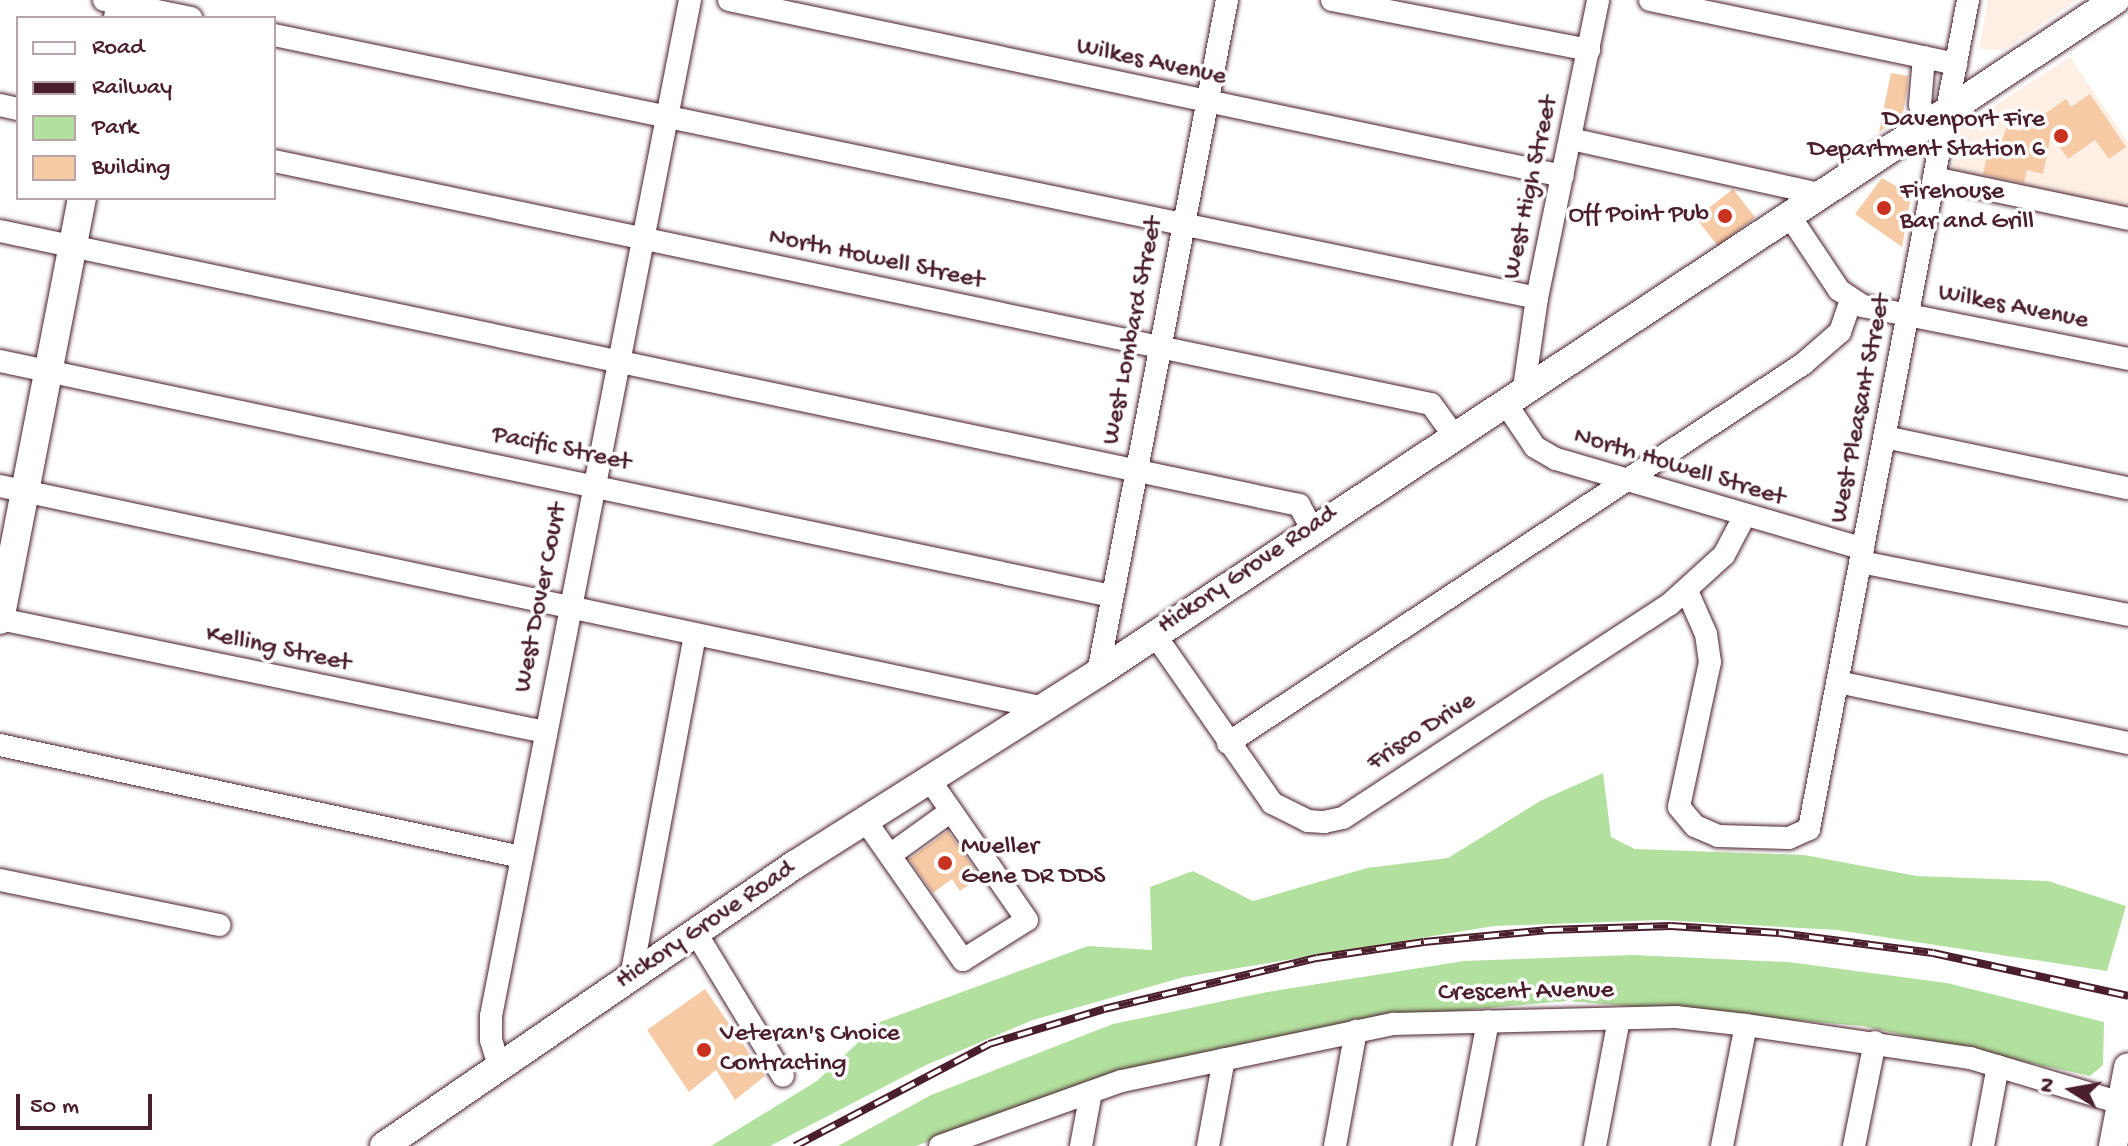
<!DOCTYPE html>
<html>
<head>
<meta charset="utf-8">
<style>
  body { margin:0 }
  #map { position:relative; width:2128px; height:1146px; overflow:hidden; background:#fff; font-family:"Gochi Hand",sans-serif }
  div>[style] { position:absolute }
  .built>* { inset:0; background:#fdefe4 }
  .green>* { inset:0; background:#b2e09e }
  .building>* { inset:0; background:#f7caa6; transform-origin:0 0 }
  .roads { filter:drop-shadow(0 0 2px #4a1f2b) drop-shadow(0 0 2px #4a1f2b) }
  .minor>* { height:22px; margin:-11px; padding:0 11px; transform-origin:11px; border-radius:11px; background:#fff }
  .major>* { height:28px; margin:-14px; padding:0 14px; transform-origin:14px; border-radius:14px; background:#fff }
  .rail>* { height:8px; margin-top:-4px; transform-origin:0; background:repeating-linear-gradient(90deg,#fff 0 15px,#4a1f2b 0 30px); box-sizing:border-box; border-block:2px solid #4a1f2b }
  .dots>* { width:22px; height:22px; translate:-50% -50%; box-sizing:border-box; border:4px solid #fff; border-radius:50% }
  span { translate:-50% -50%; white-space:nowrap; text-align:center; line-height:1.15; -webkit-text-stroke:7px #fff; paint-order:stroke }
  .street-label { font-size:26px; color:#4a1f2b }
  .poi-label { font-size:26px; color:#4a1f2b }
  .right { translate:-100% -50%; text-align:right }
  .left { translate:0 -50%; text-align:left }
  .legend { position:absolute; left:16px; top:16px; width:260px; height:184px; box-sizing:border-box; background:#fff; border:2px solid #b7a5aa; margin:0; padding:10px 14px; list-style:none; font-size:24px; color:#4a1f2b }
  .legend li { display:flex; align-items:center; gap:16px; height:40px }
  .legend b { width:40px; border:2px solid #b7a5aa }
  .north { position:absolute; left:2032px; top:1050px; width:80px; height:80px; -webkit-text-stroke:6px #fff; paint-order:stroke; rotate:281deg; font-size:22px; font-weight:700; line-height:32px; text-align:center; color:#4a1f2b }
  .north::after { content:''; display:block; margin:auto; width:28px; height:36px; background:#4a1f2b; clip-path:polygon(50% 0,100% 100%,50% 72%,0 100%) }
  .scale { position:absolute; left:16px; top:1094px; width:136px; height:36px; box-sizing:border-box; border:4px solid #4a1f2b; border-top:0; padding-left:10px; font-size:24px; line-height:28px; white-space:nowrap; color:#4a1f2b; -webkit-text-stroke:6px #fff; paint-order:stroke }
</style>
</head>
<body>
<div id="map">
  <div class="built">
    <div style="clip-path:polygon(1988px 0,2077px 0,2004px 50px,1979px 49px)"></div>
    <div style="clip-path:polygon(2070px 57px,2128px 142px,2128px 215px,1951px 177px,1959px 129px)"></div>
  </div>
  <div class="green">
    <div style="clip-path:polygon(1603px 773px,1611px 837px,1635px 849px,1804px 855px,1917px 876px,2048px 881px,2126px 906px,2107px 971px,1837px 930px,1661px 920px,1494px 926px,1184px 977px,1033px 1020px,926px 1065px,770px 1146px,711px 1146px,817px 1081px,880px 1022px,1088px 946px,1152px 950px,1150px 887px,1193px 871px,1253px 901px,1367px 868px,1448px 858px,1540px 801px)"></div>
    <div style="clip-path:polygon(1633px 955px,1788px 962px,1947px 983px,2104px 1022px,2103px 1065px,2090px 1076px,1863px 1026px,1567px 1001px,1398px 1016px,1104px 1079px,916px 1146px,838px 1146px,931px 1095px,1113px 1024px,1267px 992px,1464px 961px)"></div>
  </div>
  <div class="building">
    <div style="clip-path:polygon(1891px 73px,1908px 76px,1907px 91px,1902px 117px,1879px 132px)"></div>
    <div style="clip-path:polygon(2090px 94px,2126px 147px,2109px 159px,2095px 140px,2068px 159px,2051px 135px,2043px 174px,2027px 170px,2024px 183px,1983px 174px,1989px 147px,2003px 138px,2006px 128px,2020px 131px,2066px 99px,2071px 107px)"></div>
    <div style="clip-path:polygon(1882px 178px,1911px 195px,1902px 247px,1855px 214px)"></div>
    <div style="left:1733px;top:189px;width:36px;height:47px;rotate:52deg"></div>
    <div style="clip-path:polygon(948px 831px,980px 877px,960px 891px,952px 879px,933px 893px,909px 859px)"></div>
    <div style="clip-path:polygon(705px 989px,765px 1076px,735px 1100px,716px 1070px,689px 1092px,647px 1030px)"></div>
  </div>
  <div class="roads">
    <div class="minor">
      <div style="left:104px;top:0;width:89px;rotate:11.7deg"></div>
      <div style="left:729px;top:0;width:852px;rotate:11.92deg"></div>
      <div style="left:1332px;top:0;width:262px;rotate:11deg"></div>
      <div style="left:1650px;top:0;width:313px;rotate:11.8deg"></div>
      <div style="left:274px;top:35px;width:1290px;rotate:11.76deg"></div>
      <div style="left:1924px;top:57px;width:48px;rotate:94.8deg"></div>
      <div style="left:1920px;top:105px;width:20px;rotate:66deg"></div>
      <div style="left:0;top:105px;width:18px;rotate:13deg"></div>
      <div style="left:1571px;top:139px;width:255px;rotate:12.5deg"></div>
      <div style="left:274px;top:161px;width:1182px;rotate:11.86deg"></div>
      <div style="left:1431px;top:404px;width:37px;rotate:54deg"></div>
      <div style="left:1934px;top:178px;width:198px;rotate:11.9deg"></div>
      <div style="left:1789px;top:215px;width:90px;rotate:56.3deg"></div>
      <div style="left:1839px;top:290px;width:29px;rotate:34deg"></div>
      <div style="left:1863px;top:306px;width:270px;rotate:11.3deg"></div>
      <div style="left:0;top:231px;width:1328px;rotate:11.91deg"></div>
      <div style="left:1299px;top:505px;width:25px;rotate:61deg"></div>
      <div style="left:0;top:361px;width:1136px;rotate:11.94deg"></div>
      <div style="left:1524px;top:388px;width:91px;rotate:-81.8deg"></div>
      <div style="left:1537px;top:298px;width:304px;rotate:-78.4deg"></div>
      <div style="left:1504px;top:401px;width:55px;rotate:56deg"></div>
      <div style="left:1535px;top:447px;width:24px;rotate:30deg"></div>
      <div style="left:1556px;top:459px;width:320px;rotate:16.3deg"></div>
      <div style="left:1885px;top:437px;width:248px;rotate:11.9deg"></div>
      <div style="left:0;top:486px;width:1063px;rotate:12deg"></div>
      <div style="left:1861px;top:562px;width:272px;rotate:11.2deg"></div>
      <div style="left:1687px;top:591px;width:47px;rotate:66.2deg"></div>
      <div style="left:1706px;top:634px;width:28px;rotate:82deg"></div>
      <div style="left:1710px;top:662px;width:148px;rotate:102.1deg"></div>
      <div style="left:1679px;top:807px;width:25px;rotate:50deg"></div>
      <div style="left:1695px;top:826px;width:25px;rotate:23deg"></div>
      <div style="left:1718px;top:836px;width:71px;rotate:1.6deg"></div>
      <div style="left:1789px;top:838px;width:22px;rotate:-24deg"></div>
      <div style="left:1809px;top:829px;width:844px;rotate:-79.14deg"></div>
      <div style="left:0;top:619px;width:557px;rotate:11.71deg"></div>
      <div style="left:1155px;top:635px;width:205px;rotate:55.1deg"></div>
      <div style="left:1272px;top:803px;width:40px;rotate:26.6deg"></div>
      <div style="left:1308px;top:821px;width:16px;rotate:4deg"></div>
      <div style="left:1324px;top:822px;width:19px;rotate:-12deg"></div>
      <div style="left:1343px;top:818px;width:389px;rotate:-33.2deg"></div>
      <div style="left:1669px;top:605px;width:74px;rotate:-42.3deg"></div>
      <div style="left:1724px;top:555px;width:43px;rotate:-62.2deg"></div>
      <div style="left:1098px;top:673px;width:685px;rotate:-79.15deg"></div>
      <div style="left:1838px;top:682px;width:296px;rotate:11.9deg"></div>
      <div style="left:1228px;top:743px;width:689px;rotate:-33.39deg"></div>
      <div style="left:1803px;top:364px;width:49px;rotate:-40.9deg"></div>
      <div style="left:1840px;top:332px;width:34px;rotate:-71deg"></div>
      <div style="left:0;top:745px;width:533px;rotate:12.13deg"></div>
      <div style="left:865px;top:820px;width:171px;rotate:55deg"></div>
      <div style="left:963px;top:960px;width:75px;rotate:-32deg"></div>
      <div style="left:1027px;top:920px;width:172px;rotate:-124.8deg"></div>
      <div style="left:890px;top:855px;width:75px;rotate:-35.8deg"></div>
      <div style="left:0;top:880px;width:224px;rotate:11.6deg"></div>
      <div style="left:696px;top:933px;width:167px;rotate:58.7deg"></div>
      <div style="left:631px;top:977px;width:347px;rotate:-79.4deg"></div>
      <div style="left:499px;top:1066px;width:27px;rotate:-107deg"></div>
      <div style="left:491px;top:1040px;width:24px;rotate:-90deg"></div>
      <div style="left:491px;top:1016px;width:1035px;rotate:-78.92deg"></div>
      <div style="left:940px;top:1146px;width:193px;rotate:-19.7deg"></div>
      <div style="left:1122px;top:1081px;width:277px;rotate:-11.9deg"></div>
      <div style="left:1393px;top:1024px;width:283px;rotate:-1.4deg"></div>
      <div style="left:1676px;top:1017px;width:70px;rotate:6.5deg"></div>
      <div style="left:1746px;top:1025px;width:226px;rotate:8.4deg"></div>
      <div style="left:1970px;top:1058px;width:158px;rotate:16.6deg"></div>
      <div style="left:1081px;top:1146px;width:55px;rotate:-79.5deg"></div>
      <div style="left:1208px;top:1146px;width:88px;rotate:-79.6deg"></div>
      <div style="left:1335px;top:1146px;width:117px;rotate:-79.7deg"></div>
      <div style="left:1464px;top:1146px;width:127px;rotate:-79.1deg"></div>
      <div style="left:1595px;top:1146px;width:129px;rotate:-79.3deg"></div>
      <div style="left:1722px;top:1146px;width:123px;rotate:-78.8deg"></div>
      <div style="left:1854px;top:1146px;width:106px;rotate:-78.6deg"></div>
      <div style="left:1983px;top:1146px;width:81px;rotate:-79.4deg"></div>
    </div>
    <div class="major">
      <div style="left:118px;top:18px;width:18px;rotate:-81deg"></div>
      <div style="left:0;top:620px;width:430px;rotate:-79deg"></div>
      <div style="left:384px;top:1146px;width:499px;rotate:-34.4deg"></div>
      <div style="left:796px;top:864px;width:357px;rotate:-32.3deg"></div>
      <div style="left:1098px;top:673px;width:1220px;rotate:-33.49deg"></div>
      <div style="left:2113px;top:1146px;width:80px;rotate:-79.2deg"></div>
    </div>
  </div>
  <div class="rail">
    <div style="left:795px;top:1146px;width:219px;rotate:-27.7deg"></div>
    <div style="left:989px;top:1044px;width:120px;rotate:-16.9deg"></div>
    <div style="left:1104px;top:1009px;width:219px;rotate:-13.5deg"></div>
    <div style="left:1317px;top:958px;width:108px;rotate:-8.5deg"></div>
    <div style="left:1424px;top:942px;width:125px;rotate:-5.5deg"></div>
    <div style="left:1548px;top:930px;width:123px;rotate:-1.9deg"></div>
    <div style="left:1671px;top:926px;width:108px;rotate:3.7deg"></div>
    <div style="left:1779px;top:933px;width:155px;rotate:7.4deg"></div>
    <div style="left:1933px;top:953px;width:200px;rotate:12.4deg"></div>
  </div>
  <div class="dots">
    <div style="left:2061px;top:136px;background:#c8321e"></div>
    <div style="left:1884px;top:208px;background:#c8321e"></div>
    <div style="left:1725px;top:216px;background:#c8321e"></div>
    <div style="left:945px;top:863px;background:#c8321e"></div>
    <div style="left:704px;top:1050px;background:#c8321e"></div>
  </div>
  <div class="street-label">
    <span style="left:1151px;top:63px;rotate:12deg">Wilkes Avenue</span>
    <span style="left:1532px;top:188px;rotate:-78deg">West High Street</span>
    <span style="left:876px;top:260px;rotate:12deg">North Howell Street</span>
    <span style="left:2013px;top:308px;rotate:11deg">Wilkes Avenue</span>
    <span style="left:1134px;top:331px;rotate:-79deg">West Lombard Street</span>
    <span style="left:1862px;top:409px;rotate:-79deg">West Pleasant Street</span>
    <span style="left:561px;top:450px;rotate:12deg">Pacific Street</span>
    <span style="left:1679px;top:468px;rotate:17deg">North Howell Street</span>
    <span style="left:1248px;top:571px;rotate:-34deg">Hickory Grove Road</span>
    <span style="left:542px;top:598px;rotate:-79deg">West Dover Court</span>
    <span style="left:278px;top:650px;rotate:12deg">Kelling Street</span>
    <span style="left:1422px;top:733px;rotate:-33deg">Frisco Drive</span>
    <span style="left:706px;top:926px;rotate:-34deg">Hickory Grove Road</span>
    <span style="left:1526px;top:993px;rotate:-1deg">Crescent Avenue</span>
  </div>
  <div class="poi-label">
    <span class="right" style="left:2045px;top:136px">Davenport Fire<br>Department Station 6</span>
    <span class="left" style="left:1900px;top:208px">Firehouse<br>Bar and Grill</span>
    <span class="right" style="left:1709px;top:216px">Off Point Pub</span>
    <span class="left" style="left:961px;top:863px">Mueller<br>Gene DR DDS</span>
    <span class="left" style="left:720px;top:1050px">Veteran's Choice<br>Contracting</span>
  </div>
  <ul class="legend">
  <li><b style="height:10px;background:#fff"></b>Road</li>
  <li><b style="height:10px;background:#4a1f2b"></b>Railway</li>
  <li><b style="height:22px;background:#b2e09e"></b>Park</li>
  <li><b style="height:22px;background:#f7caa6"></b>Building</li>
  </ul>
  <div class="north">N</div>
  <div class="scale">50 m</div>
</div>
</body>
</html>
